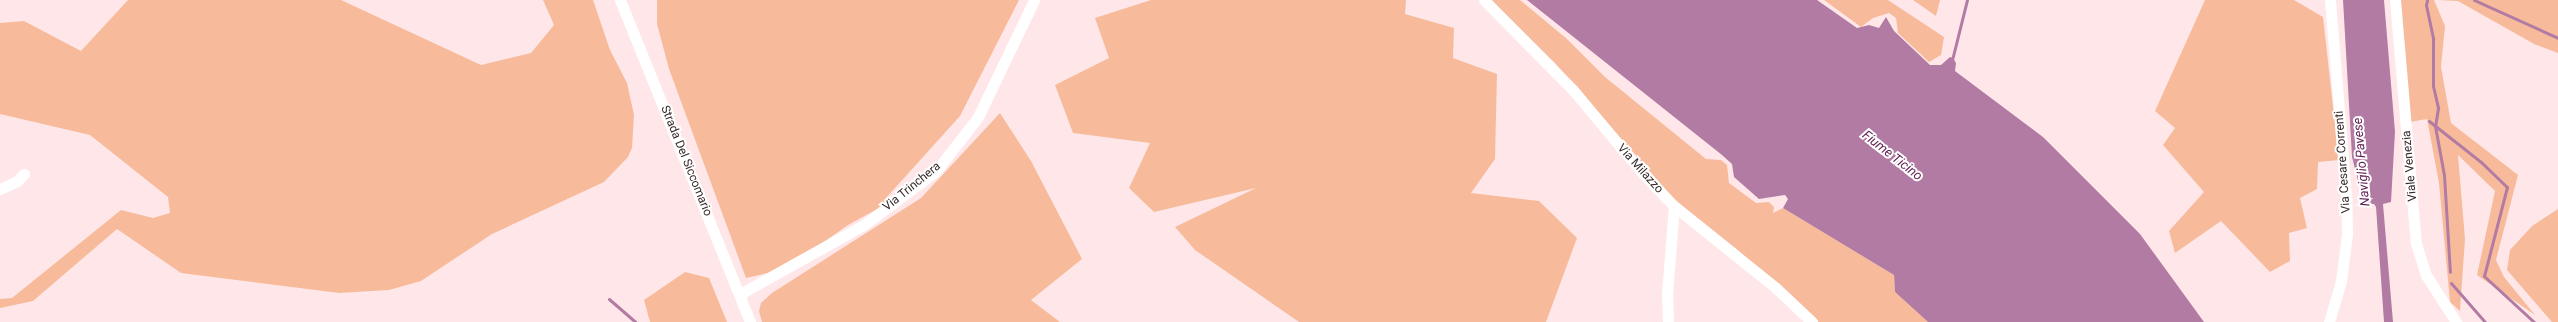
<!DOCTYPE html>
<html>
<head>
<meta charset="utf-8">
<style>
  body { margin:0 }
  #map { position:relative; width:2558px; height:322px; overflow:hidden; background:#ffe7e9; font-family:Roboto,sans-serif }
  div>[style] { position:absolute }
  .green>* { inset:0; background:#f7bb9b }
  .water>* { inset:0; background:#b27ba3 }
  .stream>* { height:3px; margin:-1.5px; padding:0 1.5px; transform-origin:1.5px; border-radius:1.5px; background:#b27ba3 }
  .minor>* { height:11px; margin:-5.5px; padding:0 5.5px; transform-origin:5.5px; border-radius:5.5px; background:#fff }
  span { translate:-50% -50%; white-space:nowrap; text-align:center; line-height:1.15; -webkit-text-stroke:4px #fff; paint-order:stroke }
  .street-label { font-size:12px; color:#362829 }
  .water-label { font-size:13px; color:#611e53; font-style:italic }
</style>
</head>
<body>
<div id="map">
  <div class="green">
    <div style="clip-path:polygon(128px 0,341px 0,481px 65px,531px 53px,554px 25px,543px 0,593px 0,610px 50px,627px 83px,634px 115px,632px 148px,628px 157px,604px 182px,492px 234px,421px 281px,389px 290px,339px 293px,181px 273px,117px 229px,33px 301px,0 308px,0 299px,12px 298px,121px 210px,153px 218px,170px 213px,168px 197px,90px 135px,0 114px,0 23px,24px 21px,81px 51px)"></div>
    <div style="clip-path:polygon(657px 0,1019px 0,960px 116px,886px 198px,890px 202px,848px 225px,811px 251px,768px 273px,746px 278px,669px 69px,657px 24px)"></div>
    <div style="clip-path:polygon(1151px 0,1406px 0,1405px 14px,1454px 28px,1453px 58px,1497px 74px,1495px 159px,1471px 193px,1539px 201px,1577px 238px,1546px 322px,1299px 322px,1195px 250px,1175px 227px,1256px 188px,1154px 212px,1129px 188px,1150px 143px,1073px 133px,1055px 85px,1109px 58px,1095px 18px)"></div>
    <div style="clip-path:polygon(1491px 0,1520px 0,1567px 39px,1605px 77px,1706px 159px,1721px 160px,1727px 165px,1729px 183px,1756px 203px,1769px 202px,1774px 207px,1773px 213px,1783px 208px,1894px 275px,1895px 292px,1928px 322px,1813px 322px,1739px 251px,1675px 200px,1555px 63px)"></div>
    <div style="clip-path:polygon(1824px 0,1888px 0,1944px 37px,1941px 55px,1929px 62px,1898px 33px,1896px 18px,1889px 13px,1873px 18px,1861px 27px)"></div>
    <div style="clip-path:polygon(1913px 0,1940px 0,1936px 16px)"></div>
    <div style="clip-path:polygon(2205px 0,2294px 0,2323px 17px,2339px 160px,2318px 162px,2317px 189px,2300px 198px,2307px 228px,2289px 233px,2290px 261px,2270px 272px,2221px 221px,2175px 253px,2169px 231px,2204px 192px,2163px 145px,2175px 128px,2155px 111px)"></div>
    <div style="clip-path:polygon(2396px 0,2434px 0,2445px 26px,2441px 67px,2451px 123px,2518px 175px,2496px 260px,2504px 277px,2535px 315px,2477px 275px,2495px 191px,2458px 155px,2465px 239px,2460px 311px,2450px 302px,2439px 183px,2427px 119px,2410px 122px)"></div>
    <div style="clip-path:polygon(2436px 0,2558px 0,2558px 53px,2534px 44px,2458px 1px)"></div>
    <div style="clip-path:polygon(1000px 113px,1031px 161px,1082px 259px,1031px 300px,1060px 322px,762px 322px,759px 311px,761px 303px,772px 293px,921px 198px)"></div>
    <div style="clip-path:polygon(2558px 209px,2558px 322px,2552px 322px,2507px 270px,2510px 250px,2532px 226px)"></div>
    <div style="clip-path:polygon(685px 272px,709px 278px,727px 322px,650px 322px,644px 300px)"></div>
  </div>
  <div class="water">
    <div style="clip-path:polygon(1527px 0,1817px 0,1857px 28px,1869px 25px,1879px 28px,1886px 17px,1894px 31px,1930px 65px,1941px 65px,1950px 57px,1953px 58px,1956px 63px,1955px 71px,2043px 137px,2140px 234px,2204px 322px,1928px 322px,1895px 292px,1894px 275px,1783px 208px,1788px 199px,1785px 195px,1759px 199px,1734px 177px,1732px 164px,1722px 155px)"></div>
    <div style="clip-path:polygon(2343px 0,2384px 0,2395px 132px,2391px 202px,2383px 204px,2393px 322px,2384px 322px,2376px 207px,2374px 204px,2364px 204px,2352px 157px)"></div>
  </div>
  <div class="stream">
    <div style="left:2427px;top:0;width:5px;rotate:101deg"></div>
    <div style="left:2426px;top:5px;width:35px;rotate:78deg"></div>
    <div style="left:2433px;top:39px;width:47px;rotate:90deg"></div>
    <div style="left:2433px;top:86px;width:23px;rotate:77deg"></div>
    <div style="left:2438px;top:108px;width:18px;rotate:99deg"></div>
    <div style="left:2435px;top:126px;width:50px;rotate:79.6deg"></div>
    <div style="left:2444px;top:175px;width:97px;rotate:86.5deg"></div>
    <div style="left:2474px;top:0;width:92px;rotate:24.3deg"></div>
    <div style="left:1952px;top:60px;width:62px;rotate:-76deg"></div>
    <div style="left:2429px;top:121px;width:66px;rotate:38.3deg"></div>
    <div style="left:2481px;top:162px;width:36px;rotate:44deg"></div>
    <div style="left:2507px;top:187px;width:92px;rotate:104.5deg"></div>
    <div style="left:2484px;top:276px;width:68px;rotate:42.6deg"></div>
    <div style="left:2451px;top:283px;width:52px;rotate:48.9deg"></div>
    <div style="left:609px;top:299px;width:35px;rotate:41deg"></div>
  </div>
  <div class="minor">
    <div style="left:620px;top:0;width:347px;rotate:68deg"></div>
    <div style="left:1484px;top:0;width:127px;rotate:45.3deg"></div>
    <div style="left:1573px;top:90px;width:112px;rotate:50.1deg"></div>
    <div style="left:1645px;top:176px;width:42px;rotate:46deg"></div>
    <div style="left:1674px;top:206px;width:131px;rotate:38.8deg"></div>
    <div style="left:1776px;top:288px;width:50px;rotate:43.4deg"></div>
    <div style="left:2395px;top:0;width:244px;rotate:85.1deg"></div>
    <div style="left:2416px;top:243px;width:34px;rotate:73deg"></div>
    <div style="left:2426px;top:275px;width:56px;rotate:57.4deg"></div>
    <div style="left:0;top:189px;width:19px;rotate:-25deg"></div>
    <div style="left:17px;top:181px;width:10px;rotate:-45deg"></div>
    <div style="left:740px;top:294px;width:143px;rotate:-29.2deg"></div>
    <div style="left:865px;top:224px;width:89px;rotate:-36.7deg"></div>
    <div style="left:936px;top:171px;width:68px;rotate:-52.1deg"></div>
    <div style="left:978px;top:117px;width:130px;rotate:-64.4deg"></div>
    <div style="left:1668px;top:322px;width:28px;rotate:-92deg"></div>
    <div style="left:1667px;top:294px;width:88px;rotate:-85.5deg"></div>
    <div style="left:2329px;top:322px;width:43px;rotate:-73.7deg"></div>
    <div style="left:2341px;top:281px;width:47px;rotate:-82.7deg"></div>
    <div style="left:2347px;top:234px;width:39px;rotate:-91deg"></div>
    <div style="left:2346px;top:195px;width:196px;rotate:-94.7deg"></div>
  </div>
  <div class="street-label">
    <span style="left:686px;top:161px;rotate:68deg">Strada Del Siccomario</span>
    <span style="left:2343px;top:162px;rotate:-94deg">Via Cesare Correnti</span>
    <span style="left:2410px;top:166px;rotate:-95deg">Viale Venezia</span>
    <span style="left:1640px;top:169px;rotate:48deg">Via Milazzo</span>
    <span style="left:912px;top:187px;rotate:-39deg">Via Trinchera</span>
  </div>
  <div class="water-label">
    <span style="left:1892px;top:156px;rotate:38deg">Fiume Ticino</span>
    <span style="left:2362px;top:162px;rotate:-95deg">Naviglio Pavese</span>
  </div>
</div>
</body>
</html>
